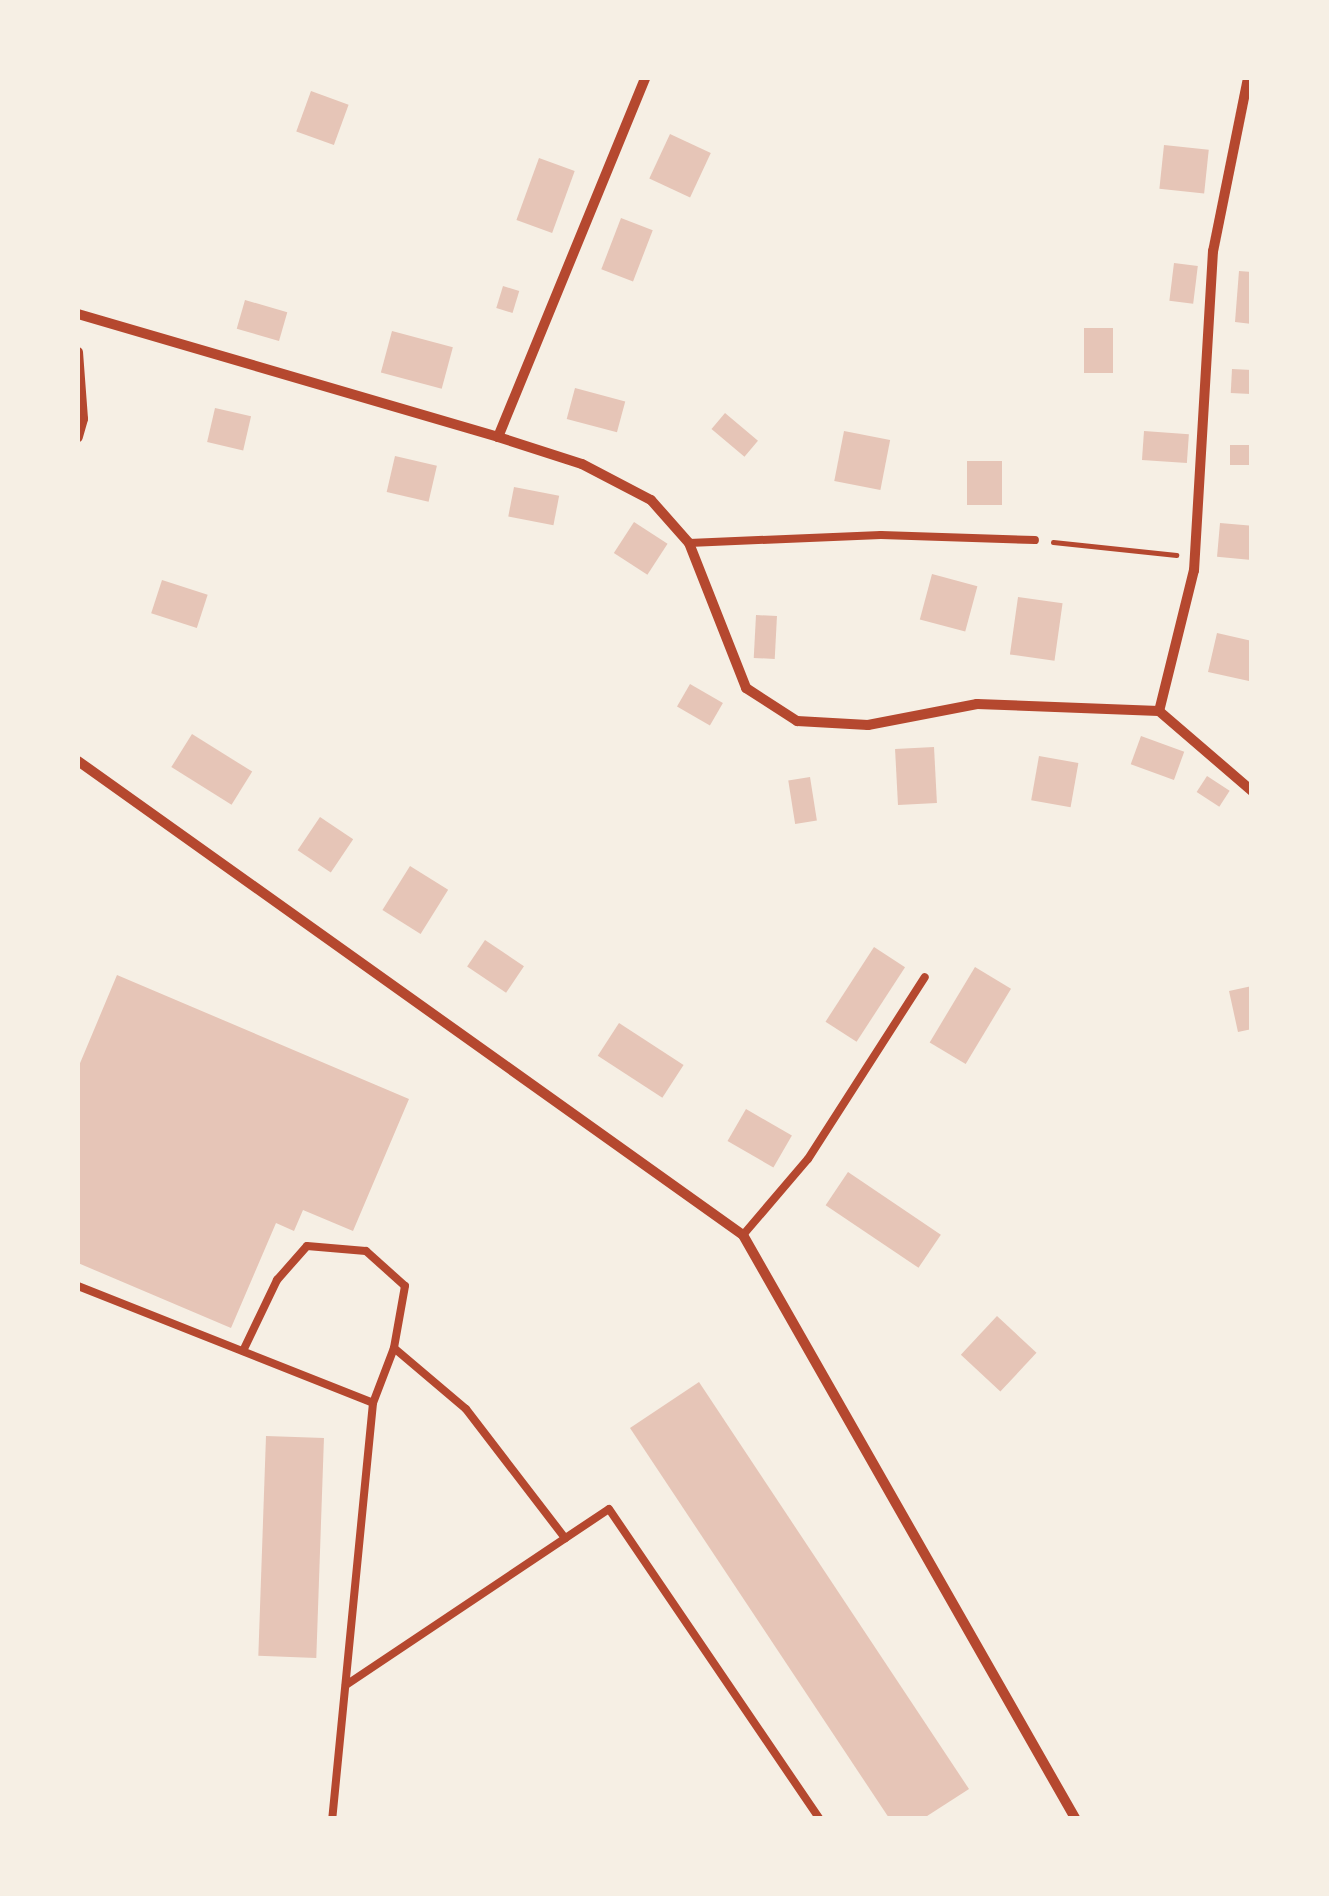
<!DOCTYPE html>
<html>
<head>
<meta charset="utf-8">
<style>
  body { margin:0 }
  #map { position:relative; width:1329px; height:1896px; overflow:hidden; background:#f6efe4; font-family:"Golos Text",sans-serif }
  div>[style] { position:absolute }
  .building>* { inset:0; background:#e6c5b7; transform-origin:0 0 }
  .path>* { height:5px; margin:-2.5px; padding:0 2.5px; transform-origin:2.5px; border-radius:2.5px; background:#b5482f }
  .service>* { height:8px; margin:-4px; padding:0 4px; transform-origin:4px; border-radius:4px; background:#b5482f }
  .minor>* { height:10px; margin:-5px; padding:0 5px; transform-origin:5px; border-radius:5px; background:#b5482f }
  span { translate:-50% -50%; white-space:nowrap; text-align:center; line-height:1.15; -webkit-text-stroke:10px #f6efe4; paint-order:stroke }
  .frame { position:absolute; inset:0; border:80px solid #f6efe4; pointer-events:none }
</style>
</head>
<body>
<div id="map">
  <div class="building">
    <div style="left:311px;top:91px;width:40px;height:43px;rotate:20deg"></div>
    <div style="left:670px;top:134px;width:45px;height:49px;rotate:25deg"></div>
    <div style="left:1164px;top:145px;width:45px;height:44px;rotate:6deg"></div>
    <div style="left:539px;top:158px;width:38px;height:66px;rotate:20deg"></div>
    <div style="left:621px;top:218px;width:34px;height:55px;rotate:21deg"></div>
    <div style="left:1174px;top:263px;width:24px;height:38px;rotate:7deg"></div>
    <div style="clip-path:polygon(1239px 271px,1252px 272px,1252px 324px,1235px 322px)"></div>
    <div style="left:503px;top:286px;width:17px;height:23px;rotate:17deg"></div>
    <div style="left:245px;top:300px;width:44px;height:30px;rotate:16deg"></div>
    <div style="left:1084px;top:328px;width:29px;height:45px"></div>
    <div style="left:392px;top:331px;width:63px;height:43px;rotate:15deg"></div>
    <div style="left:1232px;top:369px;width:20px;height:24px;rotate:3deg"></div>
    <div style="left:575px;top:388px;width:52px;height:32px;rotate:15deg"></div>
    <div style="left:215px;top:408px;width:37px;height:35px;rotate:13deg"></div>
    <div style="left:725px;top:413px;width:43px;height:21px;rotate:40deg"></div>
    <div style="left:844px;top:431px;width:47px;height:51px;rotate:11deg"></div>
    <div style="left:1144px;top:431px;width:45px;height:29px;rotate:4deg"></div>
    <div style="left:1230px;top:445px;width:22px;height:20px"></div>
    <div style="left:395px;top:456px;width:43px;height:37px;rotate:13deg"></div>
    <div style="left:967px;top:461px;width:35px;height:44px"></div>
    <div style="left:514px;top:487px;width:46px;height:30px;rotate:11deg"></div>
    <div style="left:634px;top:522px;width:40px;height:37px;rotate:33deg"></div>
    <div style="left:1220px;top:523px;width:32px;height:34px;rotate:5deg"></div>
    <div style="left:932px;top:574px;width:47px;height:47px;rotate:15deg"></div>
    <div style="left:162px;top:580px;width:48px;height:35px;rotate:18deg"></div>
    <div style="left:1018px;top:597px;width:45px;height:58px;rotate:8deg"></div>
    <div style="left:756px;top:615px;width:21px;height:43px;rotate:3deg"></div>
    <div style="clip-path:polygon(1217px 633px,1252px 641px,1249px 681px,1208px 672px)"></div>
    <div style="left:690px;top:684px;width:38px;height:26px;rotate:30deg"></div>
    <div style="left:192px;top:734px;width:71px;height:39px;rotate:32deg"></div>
    <div style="left:1141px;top:736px;width:46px;height:30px;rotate:20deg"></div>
    <div style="left:934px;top:747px;width:56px;height:39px;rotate:87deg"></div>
    <div style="left:1039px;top:756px;width:40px;height:45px;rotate:10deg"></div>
    <div style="left:1207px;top:776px;width:27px;height:19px;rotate:33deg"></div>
    <div style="left:810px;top:777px;width:44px;height:22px;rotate:81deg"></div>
    <div style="left:320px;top:817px;width:40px;height:40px;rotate:34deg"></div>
    <div style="left:410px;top:866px;width:45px;height:52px;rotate:32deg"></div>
    <div style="left:485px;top:940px;width:47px;height:32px;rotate:34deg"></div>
    <div style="left:874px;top:947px;width:37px;height:89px;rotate:33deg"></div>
    <div style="left:975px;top:967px;width:42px;height:88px;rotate:31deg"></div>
    <div style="clip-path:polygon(117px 975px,409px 1099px,353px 1231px,303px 1210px,294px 1231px,276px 1223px,231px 1328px,78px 1263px,78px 1068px)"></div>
    <div style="clip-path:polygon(1252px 986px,1252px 1029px,1238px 1032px,1229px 991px)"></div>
    <div style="left:619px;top:1023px;width:77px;height:39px;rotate:33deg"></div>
    <div style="left:746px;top:1109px;width:53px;height:37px;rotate:30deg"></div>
    <div style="left:848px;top:1172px;width:112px;height:40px;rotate:34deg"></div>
    <div style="left:997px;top:1316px;width:54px;height:53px;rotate:43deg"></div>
    <div style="clip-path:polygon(699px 1382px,969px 1789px,924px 1818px,889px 1818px,630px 1428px)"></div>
    <div style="left:266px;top:1436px;width:58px;height:220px;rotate:2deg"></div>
  </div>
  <div class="path">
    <div style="left:1053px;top:542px;width:124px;rotate:6deg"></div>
  </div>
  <div class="service">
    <div style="left:689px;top:543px;width:192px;rotate:-2.4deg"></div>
    <div style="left:881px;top:535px;width:154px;rotate:1.9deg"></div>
    <div style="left:743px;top:1235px;width:100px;rotate:-49.5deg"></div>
    <div style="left:808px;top:1159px;width:216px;rotate:-57.3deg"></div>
    <div style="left:78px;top:1286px;width:317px;rotate:21.6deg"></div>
    <div style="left:373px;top:1403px;width:417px;rotate:95.6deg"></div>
    <div style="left:394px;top:1348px;width:94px;rotate:40.3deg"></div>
    <div style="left:466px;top:1409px;width:163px;rotate:52.5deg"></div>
    <div style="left:243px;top:1351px;width:79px;rotate:-64.4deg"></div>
    <div style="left:277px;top:1280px;width:45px;rotate:-48.6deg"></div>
    <div style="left:307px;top:1246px;width:59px;rotate:4.8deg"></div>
    <div style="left:366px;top:1251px;width:52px;rotate:41.9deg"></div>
    <div style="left:405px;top:1286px;width:63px;rotate:100.1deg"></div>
    <div style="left:394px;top:1348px;width:59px;rotate:110.9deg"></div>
    <div style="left:346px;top:1685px;width:316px;rotate:-33.8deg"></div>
    <div style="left:609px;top:1509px;width:374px;rotate:55.8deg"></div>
  </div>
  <div class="minor">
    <div style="left:1248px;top:78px;width:177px;rotate:101.4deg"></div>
    <div style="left:1213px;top:251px;width:320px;rotate:93.4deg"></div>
    <div style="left:1194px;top:570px;width:145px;rotate:103.9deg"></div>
    <div style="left:1159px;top:711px;width:123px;rotate:40.7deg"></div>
    <div style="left:78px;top:314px;width:438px;rotate:16.3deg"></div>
    <div style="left:498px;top:437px;width:88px;rotate:17.8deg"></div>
    <div style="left:582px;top:464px;width:78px;rotate:27.6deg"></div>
    <div style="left:651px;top:500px;width:57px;rotate:48.5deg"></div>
    <div style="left:689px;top:543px;width:156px;rotate:68.5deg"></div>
    <div style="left:746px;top:688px;width:61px;rotate:32.9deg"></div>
    <div style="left:797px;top:721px;width:71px;rotate:3.2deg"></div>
    <div style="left:868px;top:725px;width:111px;rotate:-10.9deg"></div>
    <div style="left:977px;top:704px;width:182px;rotate:2.2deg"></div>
    <div style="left:78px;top:352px;width:67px;rotate:85.7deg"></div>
    <div style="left:83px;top:419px;width:19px;rotate:106deg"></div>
    <div style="left:498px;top:437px;width:388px;rotate:-67.7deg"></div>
    <div style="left:78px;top:761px;width:817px;rotate:35.48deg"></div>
    <div style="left:743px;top:1235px;width:671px;rotate:60.34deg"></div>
  </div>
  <div class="frame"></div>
</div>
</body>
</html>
